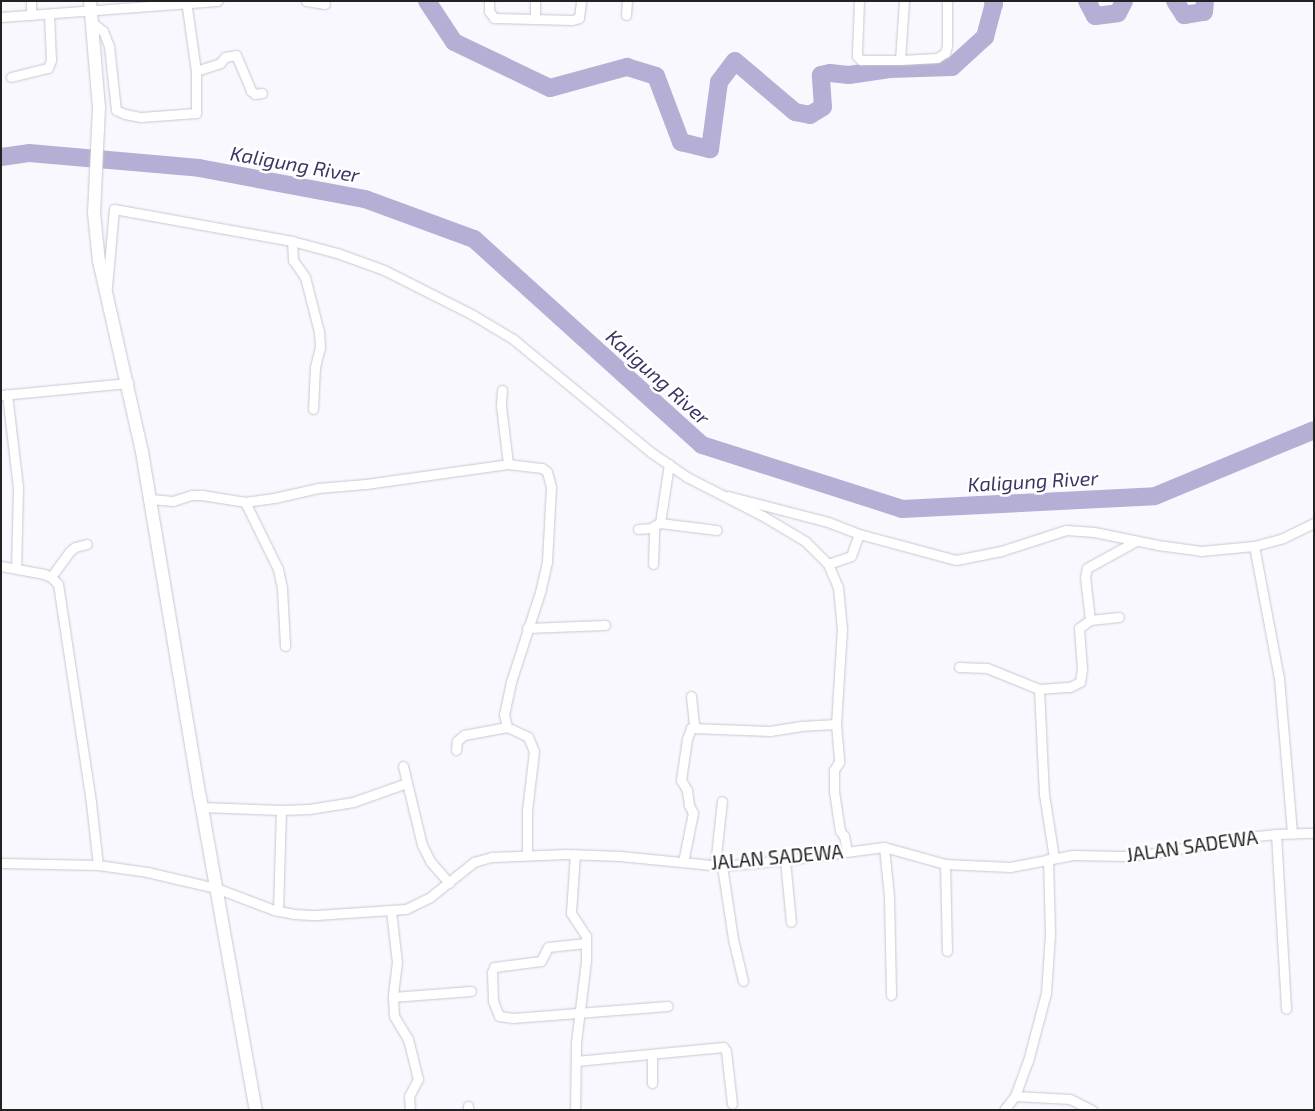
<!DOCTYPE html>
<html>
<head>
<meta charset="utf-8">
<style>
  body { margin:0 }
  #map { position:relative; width:1315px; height:1111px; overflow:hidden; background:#f9f8ff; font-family:"Exo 2",sans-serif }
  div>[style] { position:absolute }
  .river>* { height:18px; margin:-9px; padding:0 9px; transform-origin:9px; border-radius:9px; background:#b5afd5 }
  .roads { filter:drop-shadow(0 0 1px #c8c7d0) drop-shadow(0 0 1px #c8c7d0) }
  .street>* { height:9px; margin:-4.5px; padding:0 4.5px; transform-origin:4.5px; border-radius:4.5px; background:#fff }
  .secondary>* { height:12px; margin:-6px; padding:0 6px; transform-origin:6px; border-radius:6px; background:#fff }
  span { translate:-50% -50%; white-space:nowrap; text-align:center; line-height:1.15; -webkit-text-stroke:5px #fff; paint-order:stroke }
  .street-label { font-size:19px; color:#222225 }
  .water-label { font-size:20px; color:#3f3365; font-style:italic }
  .frame { position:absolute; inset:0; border:2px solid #222225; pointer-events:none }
</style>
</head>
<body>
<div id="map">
  <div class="river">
    <div style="left:427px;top:1px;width:49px;rotate:56.6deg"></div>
    <div style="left:454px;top:42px;width:106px;rotate:25.6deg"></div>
    <div style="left:550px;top:88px;width:80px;rotate:-15.3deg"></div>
    <div style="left:627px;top:67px;width:30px;rotate:17deg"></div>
    <div style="left:656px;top:76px;width:71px;rotate:69.3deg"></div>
    <div style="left:681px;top:142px;width:30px;rotate:14deg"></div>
    <div style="left:710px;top:149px;width:68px;rotate:-82.3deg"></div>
    <div style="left:719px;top:82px;width:26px;rotate:-53deg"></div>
    <div style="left:735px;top:61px;width:79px;rotate:40.4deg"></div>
    <div style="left:795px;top:112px;width:15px;rotate:11deg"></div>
    <div style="left:810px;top:115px;width:15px;rotate:-32deg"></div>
    <div style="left:823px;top:107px;width:32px;rotate:-94deg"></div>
    <div style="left:821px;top:75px;width:9px;rotate:-13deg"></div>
    <div style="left:830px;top:73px;width:19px;rotate:6deg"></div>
    <div style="left:849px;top:75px;width:41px;rotate:-8.3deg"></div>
    <div style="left:890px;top:69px;width:62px;rotate:-1.8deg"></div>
    <div style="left:952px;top:67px;width:45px;rotate:-42.3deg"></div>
    <div style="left:985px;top:37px;width:34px;rotate:-75deg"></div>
    <div style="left:994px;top:4px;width:3px;rotate:-108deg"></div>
    <div style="left:1087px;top:1px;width:17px;rotate:62deg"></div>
    <div style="left:1095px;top:16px;width:23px;rotate:-7deg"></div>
    <div style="left:1118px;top:13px;width:13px;rotate:-63deg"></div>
    <div style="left:1175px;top:1px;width:17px;rotate:57deg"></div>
    <div style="left:1184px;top:15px;width:20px;rotate:-9deg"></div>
    <div style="left:1204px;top:12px;width:11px;rotate:-85deg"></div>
    <div style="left:1px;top:157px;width:28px;rotate:-8deg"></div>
    <div style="left:29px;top:153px;width:171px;rotate:5deg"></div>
    <div style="left:199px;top:168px;width:169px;rotate:10.6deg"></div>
    <div style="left:365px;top:199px;width:116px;rotate:20.2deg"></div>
    <div style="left:474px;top:239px;width:307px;rotate:42.1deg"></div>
    <div style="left:702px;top:445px;width:210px;rotate:17.7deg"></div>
    <div style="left:902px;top:509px;width:253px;rotate:-2.9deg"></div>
    <div style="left:1155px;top:496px;width:172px;rotate:-22.5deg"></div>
  </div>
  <div class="roads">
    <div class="street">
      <div style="left:306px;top:1px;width:19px;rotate:9deg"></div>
      <div style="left:489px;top:1px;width:10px;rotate:90deg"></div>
      <div style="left:489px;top:11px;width:9px;rotate:54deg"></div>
      <div style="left:494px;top:18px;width:78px;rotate:1.5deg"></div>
      <div style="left:572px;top:20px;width:7px;rotate:-16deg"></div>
      <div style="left:579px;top:18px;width:17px;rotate:-83deg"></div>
      <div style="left:859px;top:1px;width:51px;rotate:92.2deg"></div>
      <div style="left:857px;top:52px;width:4px;rotate:90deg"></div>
      <div style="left:857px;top:56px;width:6px;rotate:45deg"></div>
      <div style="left:861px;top:60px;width:39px"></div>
      <div style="left:900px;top:60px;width:59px;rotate:-86.1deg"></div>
      <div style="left:31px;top:15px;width:14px;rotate:-90deg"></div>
      <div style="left:626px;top:15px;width:14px;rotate:-86deg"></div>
      <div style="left:1px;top:17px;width:217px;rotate:-4.2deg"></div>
      <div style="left:535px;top:19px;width:18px;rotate:-90deg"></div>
      <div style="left:93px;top:23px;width:13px;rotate:39deg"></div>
      <div style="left:103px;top:31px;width:16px;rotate:68deg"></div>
      <div style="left:109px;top:46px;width:64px;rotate:83.8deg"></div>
      <div style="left:116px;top:110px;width:10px;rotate:24deg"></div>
      <div style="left:125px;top:114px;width:16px;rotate:11deg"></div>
      <div style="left:141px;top:117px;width:55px;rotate:-4.2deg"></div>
      <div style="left:196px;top:113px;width:42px;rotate:-90deg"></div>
      <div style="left:196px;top:71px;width:71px;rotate:-98.1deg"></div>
      <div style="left:900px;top:60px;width:37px;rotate:-3deg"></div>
      <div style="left:937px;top:58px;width:9px;rotate:-32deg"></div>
      <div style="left:945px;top:53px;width:7px;rotate:-74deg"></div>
      <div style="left:947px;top:46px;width:45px;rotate:-90deg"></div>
      <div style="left:196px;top:71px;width:25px;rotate:-18deg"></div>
      <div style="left:220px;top:63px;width:8px;rotate:-50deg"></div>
      <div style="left:225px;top:57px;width:11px;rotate:-10deg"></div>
      <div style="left:236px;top:55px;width:39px;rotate:67deg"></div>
      <div style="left:251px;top:91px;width:5px;rotate:37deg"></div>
      <div style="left:255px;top:94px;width:7px;rotate:-8deg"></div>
      <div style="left:11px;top:77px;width:38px;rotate:-14deg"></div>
      <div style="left:48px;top:68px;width:9px;rotate:-69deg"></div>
      <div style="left:51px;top:60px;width:46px;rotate:-92.5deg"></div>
      <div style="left:292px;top:241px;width:19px;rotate:87deg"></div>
      <div style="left:293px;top:260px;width:21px;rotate:55deg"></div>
      <div style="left:305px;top:277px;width:57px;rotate:75.7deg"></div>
      <div style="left:319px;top:332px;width:15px;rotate:86deg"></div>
      <div style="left:320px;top:347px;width:21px;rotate:104deg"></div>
      <div style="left:315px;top:367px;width:42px;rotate:92.7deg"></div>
      <div style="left:107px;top:287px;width:78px;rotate:-84.9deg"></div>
      <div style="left:114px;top:209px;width:181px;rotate:10.2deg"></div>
      <div style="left:292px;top:241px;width:47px;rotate:14.9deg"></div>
      <div style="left:337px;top:253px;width:50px;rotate:19.9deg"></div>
      <div style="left:384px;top:270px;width:100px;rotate:26.8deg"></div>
      <div style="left:473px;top:315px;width:47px;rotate:31deg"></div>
      <div style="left:513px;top:339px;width:180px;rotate:39.4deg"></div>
      <div style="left:652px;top:453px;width:42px;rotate:34.4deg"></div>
      <div style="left:687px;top:477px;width:85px;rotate:27.2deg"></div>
      <div style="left:763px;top:516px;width:49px;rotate:30.8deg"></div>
      <div style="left:805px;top:541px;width:33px;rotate:45deg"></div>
      <div style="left:828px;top:564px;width:25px;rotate:67deg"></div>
      <div style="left:838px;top:587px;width:42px;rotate:84.6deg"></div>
      <div style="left:842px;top:629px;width:95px;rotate:93.6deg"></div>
      <div style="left:836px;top:724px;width:38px;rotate:85deg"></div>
      <div style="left:839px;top:762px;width:9px;rotate:122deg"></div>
      <div style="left:834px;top:770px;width:21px;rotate:90deg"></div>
      <div style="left:834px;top:791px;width:40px;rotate:81.5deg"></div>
      <div style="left:840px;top:831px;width:6px;rotate:51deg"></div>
      <div style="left:844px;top:836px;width:15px;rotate:79deg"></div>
      <div style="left:502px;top:390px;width:16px;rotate:94deg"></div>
      <div style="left:501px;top:406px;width:58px;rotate:83.1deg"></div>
      <div style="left:7px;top:394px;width:95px;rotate:83.3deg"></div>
      <div style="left:18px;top:488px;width:80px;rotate:91.4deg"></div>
      <div style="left:1px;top:395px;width:128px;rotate:-5.4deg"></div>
      <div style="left:669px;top:464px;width:60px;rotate:98.7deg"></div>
      <div style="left:660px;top:523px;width:57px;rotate:7deg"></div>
      <div style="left:728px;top:496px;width:103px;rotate:14.6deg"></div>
      <div style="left:828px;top:522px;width:33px;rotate:21deg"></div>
      <div style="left:150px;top:499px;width:23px;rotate:5deg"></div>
      <div style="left:173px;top:501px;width:20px;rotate:-18deg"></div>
      <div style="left:192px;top:495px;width:10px"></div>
      <div style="left:202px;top:495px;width:44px;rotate:9.2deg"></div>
      <div style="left:245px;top:502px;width:29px;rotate:-8deg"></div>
      <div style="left:274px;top:498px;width:45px;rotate:-12.8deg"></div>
      <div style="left:318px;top:488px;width:48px;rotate:-4.8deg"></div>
      <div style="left:366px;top:484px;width:143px;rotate:-8deg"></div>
      <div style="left:508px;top:464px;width:34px;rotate:7deg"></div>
      <div style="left:542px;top:468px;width:6px;rotate:39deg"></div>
      <div style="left:547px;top:472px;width:16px;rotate:75deg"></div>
      <div style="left:551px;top:487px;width:75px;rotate:93.1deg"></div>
      <div style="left:547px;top:562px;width:28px;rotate:103deg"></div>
      <div style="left:541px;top:589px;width:98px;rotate:107.9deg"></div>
      <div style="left:511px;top:682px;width:33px;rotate:102deg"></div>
      <div style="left:504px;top:714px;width:13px;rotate:77deg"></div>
      <div style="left:507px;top:727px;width:23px;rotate:25deg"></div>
      <div style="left:528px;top:737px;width:15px;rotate:67deg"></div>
      <div style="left:534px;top:751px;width:60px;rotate:96.7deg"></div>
      <div style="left:527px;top:811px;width:44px;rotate:90deg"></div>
      <div style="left:245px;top:502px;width:75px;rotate:63.8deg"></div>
      <div style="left:278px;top:569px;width:19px;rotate:78deg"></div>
      <div style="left:282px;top:588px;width:58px;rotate:87deg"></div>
      <div style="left:638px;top:529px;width:16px;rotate:-4deg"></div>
      <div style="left:1254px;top:546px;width:134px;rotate:79.3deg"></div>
      <div style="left:1279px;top:678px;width:156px;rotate:85.2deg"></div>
      <div style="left:653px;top:564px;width:38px;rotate:-88deg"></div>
      <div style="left:654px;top:526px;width:7px;rotate:-27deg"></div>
      <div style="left:828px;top:564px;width:24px;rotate:-19deg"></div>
      <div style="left:851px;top:556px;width:23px;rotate:-70deg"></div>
      <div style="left:859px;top:534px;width:100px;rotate:15deg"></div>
      <div style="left:956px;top:560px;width:46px;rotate:-11.3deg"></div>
      <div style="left:1001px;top:551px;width:68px;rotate:-17.9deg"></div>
      <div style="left:1066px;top:530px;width:28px;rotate:4deg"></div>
      <div style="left:1094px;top:532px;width:65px;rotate:11.5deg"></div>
      <div style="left:1158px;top:545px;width:43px;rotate:7.9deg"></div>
      <div style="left:1201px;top:551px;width:53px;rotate:-5.4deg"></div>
      <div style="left:1254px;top:546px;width:30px;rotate:-15deg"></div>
      <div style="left:1283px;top:538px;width:34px;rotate:-26deg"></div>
      <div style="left:1px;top:566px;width:44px;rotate:10.5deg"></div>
      <div style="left:44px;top:574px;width:8px;rotate:23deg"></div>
      <div style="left:51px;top:577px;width:10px;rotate:45deg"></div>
      <div style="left:58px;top:584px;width:221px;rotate:81.4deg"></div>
      <div style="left:91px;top:803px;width:62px;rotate:83.6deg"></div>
      <div style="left:51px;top:577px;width:32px;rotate:-54deg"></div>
      <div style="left:70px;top:551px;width:6px;rotate:-39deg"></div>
      <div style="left:75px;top:547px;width:12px;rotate:-14deg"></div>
      <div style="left:1090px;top:620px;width:43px;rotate:-96.6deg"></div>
      <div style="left:1085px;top:577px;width:9px;rotate:-77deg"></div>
      <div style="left:1087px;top:568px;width:56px;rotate:-28.9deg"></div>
      <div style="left:527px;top:628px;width:78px;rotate:-2.2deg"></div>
      <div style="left:959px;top:667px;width:28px;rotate:2deg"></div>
      <div style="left:987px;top:668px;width:56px;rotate:22deg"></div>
      <div style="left:1039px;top:689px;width:105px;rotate:87.3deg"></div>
      <div style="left:1044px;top:794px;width:65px;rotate:81.1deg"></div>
      <div style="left:1039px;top:689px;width:31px;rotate:-4deg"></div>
      <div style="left:1070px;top:687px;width:11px;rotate:-27deg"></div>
      <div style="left:1080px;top:682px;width:13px;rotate:-81deg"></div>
      <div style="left:1082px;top:669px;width:41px;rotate:-94.2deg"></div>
      <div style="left:1079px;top:628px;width:14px;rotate:-36deg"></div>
      <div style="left:1090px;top:620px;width:29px;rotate:-6deg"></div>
      <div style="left:691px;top:696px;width:31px;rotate:84deg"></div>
      <div style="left:456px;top:750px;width:9px;rotate:-84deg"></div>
      <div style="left:457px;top:741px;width:9px;rotate:-41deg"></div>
      <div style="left:464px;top:735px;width:44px;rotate:-10.5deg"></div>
      <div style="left:403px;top:766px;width:81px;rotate:76.5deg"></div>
      <div style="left:422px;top:845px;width:18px;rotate:63deg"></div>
      <div style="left:430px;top:861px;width:29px;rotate:49deg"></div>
      <div style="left:201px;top:807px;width:80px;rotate:2.1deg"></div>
      <div style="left:281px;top:810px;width:28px;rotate:-2deg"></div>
      <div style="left:309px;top:809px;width:45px;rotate:-9deg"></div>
      <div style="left:353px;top:802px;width:57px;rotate:-19.4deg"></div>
      <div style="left:1276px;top:834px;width:175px;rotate:86.7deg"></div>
      <div style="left:884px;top:847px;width:49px;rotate:84.2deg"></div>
      <div style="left:889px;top:896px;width:99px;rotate:88.8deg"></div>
      <div style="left:575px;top:854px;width:59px;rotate:93.9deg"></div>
      <div style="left:571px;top:913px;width:27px;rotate:57deg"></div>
      <div style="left:586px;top:936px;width:25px;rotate:90deg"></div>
      <div style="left:586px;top:961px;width:82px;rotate:97deg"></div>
      <div style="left:576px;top:1042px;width:68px;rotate:90.8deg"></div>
      <div style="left:785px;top:860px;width:62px;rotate:84.5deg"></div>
      <div style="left:683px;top:862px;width:50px;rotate:-78.5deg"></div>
      <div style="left:693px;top:813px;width:9px;rotate:-117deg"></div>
      <div style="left:689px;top:805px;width:15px;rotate:-98deg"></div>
      <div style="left:687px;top:790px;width:12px;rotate:-121deg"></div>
      <div style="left:681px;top:780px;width:41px;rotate:-81.7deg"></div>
      <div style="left:687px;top:739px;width:12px;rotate:-70deg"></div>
      <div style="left:691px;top:728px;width:79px;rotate:2.2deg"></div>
      <div style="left:770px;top:731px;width:30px;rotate:-9deg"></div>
      <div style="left:800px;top:726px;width:36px;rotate:-3deg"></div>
      <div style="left:1px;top:863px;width:97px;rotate:1.2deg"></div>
      <div style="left:98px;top:865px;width:49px;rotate:8.1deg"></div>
      <div style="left:147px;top:872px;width:71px;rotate:13.1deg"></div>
      <div style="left:216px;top:888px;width:62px;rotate:20.8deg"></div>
      <div style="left:274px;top:910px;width:20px;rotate:11deg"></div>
      <div style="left:294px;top:914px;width:22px;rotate:3deg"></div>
      <div style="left:316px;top:915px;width:90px;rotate:-3.8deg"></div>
      <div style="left:406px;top:909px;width:25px;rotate:-26deg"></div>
      <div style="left:429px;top:898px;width:58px;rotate:-38.7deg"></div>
      <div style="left:474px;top:862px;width:19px;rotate:-16deg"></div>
      <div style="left:492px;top:857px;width:74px;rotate:-2.3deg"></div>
      <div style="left:566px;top:854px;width:54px;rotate:2.1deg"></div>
      <div style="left:620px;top:856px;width:102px;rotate:5.6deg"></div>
      <div style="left:722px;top:866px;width:63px;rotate:-5.4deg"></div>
      <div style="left:785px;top:860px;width:100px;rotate:-7.5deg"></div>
      <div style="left:884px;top:847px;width:63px;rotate:15.6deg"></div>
      <div style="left:945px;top:864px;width:65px;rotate:2.6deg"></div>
      <div style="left:1010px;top:867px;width:64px;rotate:-10.8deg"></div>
      <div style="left:1073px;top:855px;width:49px;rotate:1.2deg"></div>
      <div style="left:1122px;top:856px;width:28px;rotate:-4deg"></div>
      <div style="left:1150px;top:854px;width:89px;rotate:-10.3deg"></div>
      <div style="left:1238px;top:838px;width:38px;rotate:-6deg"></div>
      <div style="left:1276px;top:834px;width:38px;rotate:-2deg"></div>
      <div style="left:945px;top:864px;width:87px;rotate:88.7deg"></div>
      <div style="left:715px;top:865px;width:64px;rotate:-83.8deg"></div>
      <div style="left:722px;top:866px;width:74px;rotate:81.4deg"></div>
      <div style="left:733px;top:939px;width:43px;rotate:76.6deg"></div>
      <div style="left:278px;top:911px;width:101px;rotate:-88.3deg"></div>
      <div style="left:391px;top:911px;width:51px;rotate:83.3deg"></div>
      <div style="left:397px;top:962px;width:35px;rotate:97deg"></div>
      <div style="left:393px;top:997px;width:19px;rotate:87deg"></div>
      <div style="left:394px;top:1016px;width:27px;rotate:59deg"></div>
      <div style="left:408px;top:1039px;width:41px;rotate:76deg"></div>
      <div style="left:418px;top:1079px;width:19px;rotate:118deg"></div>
      <div style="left:409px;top:1096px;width:14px;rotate:86deg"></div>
      <div style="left:586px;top:943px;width:38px;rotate:174deg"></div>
      <div style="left:548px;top:947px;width:16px;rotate:117deg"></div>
      <div style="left:541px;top:961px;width:47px;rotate:172.7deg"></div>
      <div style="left:494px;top:967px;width:5px;rotate:112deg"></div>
      <div style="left:492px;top:972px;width:29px;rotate:88deg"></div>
      <div style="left:493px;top:1001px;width:16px;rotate:68deg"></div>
      <div style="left:499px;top:1016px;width:14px;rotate:8deg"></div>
      <div style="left:513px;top:1018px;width:155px;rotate:-4.4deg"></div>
      <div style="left:393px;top:997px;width:78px;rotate:-4.4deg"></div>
      <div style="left:652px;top:1055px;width:28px;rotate:90deg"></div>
      <div style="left:576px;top:1061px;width:148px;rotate:-5.4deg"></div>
      <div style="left:723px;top:1047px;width:5px;rotate:53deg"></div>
      <div style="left:726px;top:1051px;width:53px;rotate:83.5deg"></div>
      <div style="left:1015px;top:1096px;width:55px;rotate:3.1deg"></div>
      <div style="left:1070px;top:1099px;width:25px;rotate:27deg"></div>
      <div style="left:468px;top:1106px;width:4px;rotate:90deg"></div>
      <div style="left:1004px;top:1110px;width:18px;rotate:-52deg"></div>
      <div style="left:1015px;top:1096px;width:37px;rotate:-70deg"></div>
      <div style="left:1028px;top:1061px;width:70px;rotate:-75.2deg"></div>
      <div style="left:1046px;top:993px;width:59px;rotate:-86.1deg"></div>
      <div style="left:1050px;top:934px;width:75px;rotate:-91.5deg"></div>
    </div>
    <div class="secondary">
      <div style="left:90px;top:1px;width:107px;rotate:85.2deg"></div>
      <div style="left:99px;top:108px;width:105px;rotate:92.7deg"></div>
      <div style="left:94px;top:213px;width:48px;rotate:84.1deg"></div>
      <div style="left:99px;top:261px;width:196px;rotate:77.3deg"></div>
      <div style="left:142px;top:452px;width:350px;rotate:80.5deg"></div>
      <div style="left:200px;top:797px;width:318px;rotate:79.9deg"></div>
    </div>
  </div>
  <div class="street-label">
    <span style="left:1192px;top:846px;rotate:-8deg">JALAN SADEWA</span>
    <span style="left:777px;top:857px;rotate:-5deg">JALAN SADEWA</span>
  </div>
  <div class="water-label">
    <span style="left:295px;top:164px;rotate:10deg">Kaligung River</span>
    <span style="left:658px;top:377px;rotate:42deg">Kaligung River</span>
    <span style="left:1033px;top:481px;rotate:-3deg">Kaligung River</span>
  </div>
  <div class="frame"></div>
</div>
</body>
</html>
